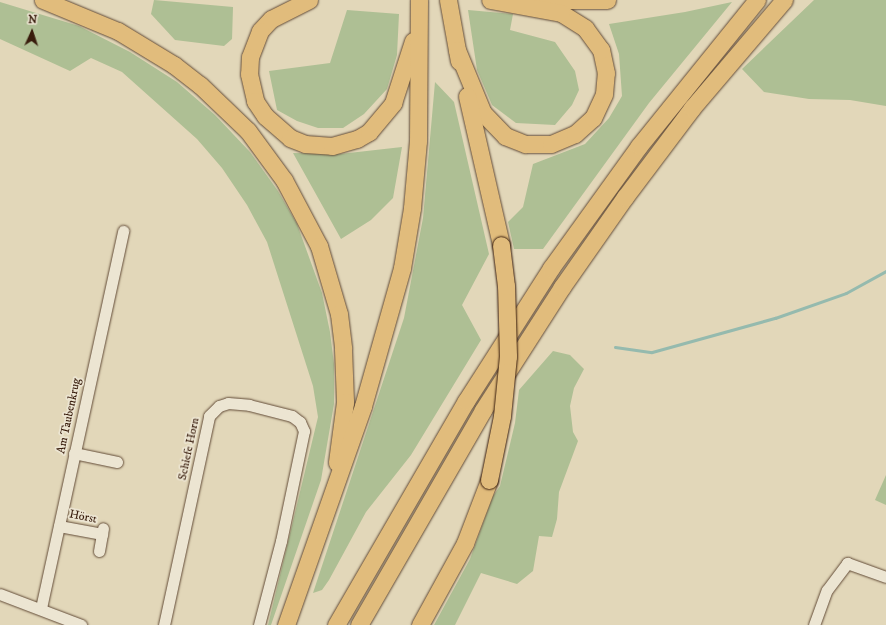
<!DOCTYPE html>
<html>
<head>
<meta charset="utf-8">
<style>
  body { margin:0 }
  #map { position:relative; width:886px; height:625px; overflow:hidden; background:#e2d7b9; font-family:"IM FELL DW Pica",serif }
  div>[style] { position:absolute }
  .green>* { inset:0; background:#aebf94 }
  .stream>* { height:3px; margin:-1.5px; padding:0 1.5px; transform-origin:1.5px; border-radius:1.5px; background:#95baae }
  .roads { filter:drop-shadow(0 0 1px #624b37) drop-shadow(0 0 1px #624b37) }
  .minor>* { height:11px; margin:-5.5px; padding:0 5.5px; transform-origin:5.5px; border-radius:5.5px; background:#ece5d2 }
  .highway>* { height:17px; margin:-8.5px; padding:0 8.5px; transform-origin:8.5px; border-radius:8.5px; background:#e1bc7c }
  .bridges { filter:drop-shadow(0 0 1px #381c0c) drop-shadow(0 0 1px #381c0c) }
  .highway-bridge>* { height:17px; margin:-8.5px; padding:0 8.5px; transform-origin:8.5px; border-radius:8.5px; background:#e1bc7c }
  span { translate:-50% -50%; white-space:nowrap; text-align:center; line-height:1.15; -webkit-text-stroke:3.5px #ece5d2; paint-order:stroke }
  .street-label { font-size:12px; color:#381c0c }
  .north { position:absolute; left:12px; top:12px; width:40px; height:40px; -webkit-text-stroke:3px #ece5d2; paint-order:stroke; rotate:3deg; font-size:11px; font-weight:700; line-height:16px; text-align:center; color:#381c0c }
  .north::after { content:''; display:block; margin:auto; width:14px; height:18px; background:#381c0c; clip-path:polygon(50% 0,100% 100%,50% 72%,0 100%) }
</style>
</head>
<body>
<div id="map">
  <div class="green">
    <div style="clip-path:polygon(154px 0,233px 7px,232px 39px,224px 46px,175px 40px,151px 14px)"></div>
    <div style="clip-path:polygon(814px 0,886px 0,886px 106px,850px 100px,809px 99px,764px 92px,742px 69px)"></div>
    <div style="clip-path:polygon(0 2px,79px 26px,130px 52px,177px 82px,215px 115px,250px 152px,278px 191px,297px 224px,322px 293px,330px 332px,334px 364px,334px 404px,321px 480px,271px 625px,268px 625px,318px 417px,313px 386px,267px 242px,247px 205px,222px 168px,197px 139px,122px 72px,91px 58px,70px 71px,0 39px)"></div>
    <div style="clip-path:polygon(732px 2px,649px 103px,543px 249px,514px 249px,508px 222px,523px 207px,533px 164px,585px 144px,609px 118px,622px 96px,619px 54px,609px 24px,685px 12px)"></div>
    <div style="clip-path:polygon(347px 10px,399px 14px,397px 55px,387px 89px,364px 114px,343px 128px,318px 128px,297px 121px,277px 110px,269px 71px,330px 63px)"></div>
    <div style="clip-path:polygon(468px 10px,513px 14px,510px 30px,555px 42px,575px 71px,579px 90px,572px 105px,555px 125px,516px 123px,492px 105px,477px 70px)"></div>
    <div style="clip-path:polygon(435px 82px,454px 102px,489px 254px,462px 305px,481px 340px,411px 455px,366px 512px,329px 580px,322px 590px,313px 593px,404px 318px,423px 218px)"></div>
    <div style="clip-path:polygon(402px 147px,393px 198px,371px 220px,341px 239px,293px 153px,340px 154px)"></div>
    <div style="clip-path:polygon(553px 351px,570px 355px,584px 369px,574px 388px,570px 406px,573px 432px,578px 441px,559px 492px,557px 519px,552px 537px,539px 536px,533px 571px,517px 584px,481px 573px,455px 625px,434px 625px,470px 559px,493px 496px,500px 486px,515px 423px,519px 390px)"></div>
    <div style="clip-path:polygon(886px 475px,886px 505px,875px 500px)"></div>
  </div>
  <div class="stream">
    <div style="left:615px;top:347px;width:37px;rotate:8deg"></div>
    <div style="left:652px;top:352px;width:128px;rotate:-15.5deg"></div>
    <div style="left:775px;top:318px;width:75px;rotate:-19.4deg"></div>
    <div style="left:846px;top:293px;width:46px;rotate:-28.8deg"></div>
  </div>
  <div class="roads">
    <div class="minor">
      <div style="left:74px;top:453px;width:44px;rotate:11.8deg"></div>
      <div style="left:59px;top:526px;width:44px;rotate:10.5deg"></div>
      <div style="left:99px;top:551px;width:23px;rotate:-80deg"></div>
      <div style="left:0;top:594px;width:87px;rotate:20.9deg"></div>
      <div style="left:41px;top:608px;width:386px;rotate:-77.7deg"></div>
      <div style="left:164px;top:625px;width:214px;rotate:-77.8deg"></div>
      <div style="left:209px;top:416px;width:14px;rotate:-45deg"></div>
      <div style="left:219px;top:406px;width:9px;rotate:-18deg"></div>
      <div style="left:228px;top:403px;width:21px;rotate:5deg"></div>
      <div style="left:249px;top:405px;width:44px;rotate:14.3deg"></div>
      <div style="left:292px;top:416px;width:10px;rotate:37deg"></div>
      <div style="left:300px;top:422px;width:10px;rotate:66deg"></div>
      <div style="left:304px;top:431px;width:112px;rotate:101.8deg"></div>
      <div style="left:281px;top:541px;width:87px;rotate:104.7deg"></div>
      <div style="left:814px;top:625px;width:37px;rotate:-70deg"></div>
      <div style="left:827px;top:590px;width:34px;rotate:-53deg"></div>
      <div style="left:847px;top:563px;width:41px;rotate:19.7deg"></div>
    </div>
    <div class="highway">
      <div style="left:43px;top:0;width:81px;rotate:22.5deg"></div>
      <div style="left:118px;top:31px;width:66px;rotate:31.3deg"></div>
      <div style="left:174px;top:65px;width:33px;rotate:38deg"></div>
      <div style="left:200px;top:85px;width:66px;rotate:43.8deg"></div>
      <div style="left:248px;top:131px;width:61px;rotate:53.7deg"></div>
      <div style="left:284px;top:180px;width:75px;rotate:62.1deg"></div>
      <div style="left:319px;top:246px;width:71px;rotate:73.6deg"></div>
      <div style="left:339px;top:314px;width:35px;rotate:83deg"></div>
      <div style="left:343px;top:349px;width:53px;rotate:87.8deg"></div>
      <div style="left:345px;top:402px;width:61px;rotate:97.6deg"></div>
      <div style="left:309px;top:0;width:42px;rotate:153.4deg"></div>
      <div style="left:271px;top:19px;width:16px;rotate:133deg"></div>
      <div style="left:260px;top:31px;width:28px;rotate:111deg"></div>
      <div style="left:250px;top:57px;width:17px;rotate:93deg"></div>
      <div style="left:249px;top:74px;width:28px;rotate:77deg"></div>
      <div style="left:255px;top:101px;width:18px;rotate:56deg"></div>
      <div style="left:265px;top:116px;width:33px;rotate:41deg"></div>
      <div style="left:290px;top:138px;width:16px;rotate:22deg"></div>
      <div style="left:305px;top:144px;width:27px;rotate:4deg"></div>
      <div style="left:332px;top:146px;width:26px;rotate:-16deg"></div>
      <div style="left:357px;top:139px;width:14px;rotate:-30deg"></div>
      <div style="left:369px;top:132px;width:38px;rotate:-50deg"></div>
      <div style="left:393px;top:103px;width:65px;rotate:-72.1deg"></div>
      <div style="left:448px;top:0;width:62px;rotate:79.8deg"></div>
      <div style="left:537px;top:0;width:70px"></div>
      <div style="left:457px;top:50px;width:68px;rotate:67.6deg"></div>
      <div style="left:483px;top:113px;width:32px;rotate:46deg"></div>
      <div style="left:505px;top:136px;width:22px;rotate:22deg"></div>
      <div style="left:525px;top:144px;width:26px"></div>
      <div style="left:551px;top:144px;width:26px;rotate:-23deg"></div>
      <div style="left:575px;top:134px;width:24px;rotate:-42deg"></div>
      <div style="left:593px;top:118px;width:26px;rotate:-65deg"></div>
      <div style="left:604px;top:94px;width:21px;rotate:-85deg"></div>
      <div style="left:606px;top:73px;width:24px;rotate:-102deg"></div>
      <div style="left:601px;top:50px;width:27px;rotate:-126deg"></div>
      <div style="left:585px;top:28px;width:28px;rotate:-148deg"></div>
      <div style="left:561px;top:13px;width:72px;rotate:-169.6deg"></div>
      <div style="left:467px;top:96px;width:153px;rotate:77.1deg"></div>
      <div style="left:286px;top:625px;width:232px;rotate:-70.6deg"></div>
      <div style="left:363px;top:406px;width:143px;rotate:-74.2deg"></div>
      <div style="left:402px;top:268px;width:61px;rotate:-80.5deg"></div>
      <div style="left:412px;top:208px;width:67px;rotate:-84.9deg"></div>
      <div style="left:418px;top:141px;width:141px;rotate:-89.6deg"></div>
      <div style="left:336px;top:625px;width:259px;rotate:-59.9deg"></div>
      <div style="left:466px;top:401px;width:158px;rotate:-57.4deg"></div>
      <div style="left:551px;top:268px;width:150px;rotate:-54.2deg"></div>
      <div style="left:639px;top:146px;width:188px;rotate:-51.1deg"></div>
      <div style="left:359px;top:625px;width:248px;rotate:-60deg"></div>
      <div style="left:483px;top:410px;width:146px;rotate:-57.3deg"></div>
      <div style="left:562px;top:287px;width:110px;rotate:-55deg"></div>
      <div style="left:625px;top:197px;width:111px;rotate:-53deg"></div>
      <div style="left:692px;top:108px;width:142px;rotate:-49.6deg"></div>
      <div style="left:420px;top:625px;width:94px;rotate:-61.2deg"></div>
      <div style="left:465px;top:543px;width:67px;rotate:-69.1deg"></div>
    </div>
  </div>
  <div class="bridges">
    <div class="highway-bridge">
      <div style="left:489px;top:480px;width:65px;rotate:-78.5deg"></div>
      <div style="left:502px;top:416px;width:60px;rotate:-84.3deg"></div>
      <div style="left:508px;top:356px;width:70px;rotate:-91.6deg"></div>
      <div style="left:506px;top:286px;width:41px;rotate:-97deg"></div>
    </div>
  </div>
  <div class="street-label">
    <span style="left:69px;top:416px;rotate:-78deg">Am Taubenkrug</span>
    <span style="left:189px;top:449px;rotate:-78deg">Schiefe Horn</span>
    <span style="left:83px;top:517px;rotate:11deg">Hörst</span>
  </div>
  <div class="north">N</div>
</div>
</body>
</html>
